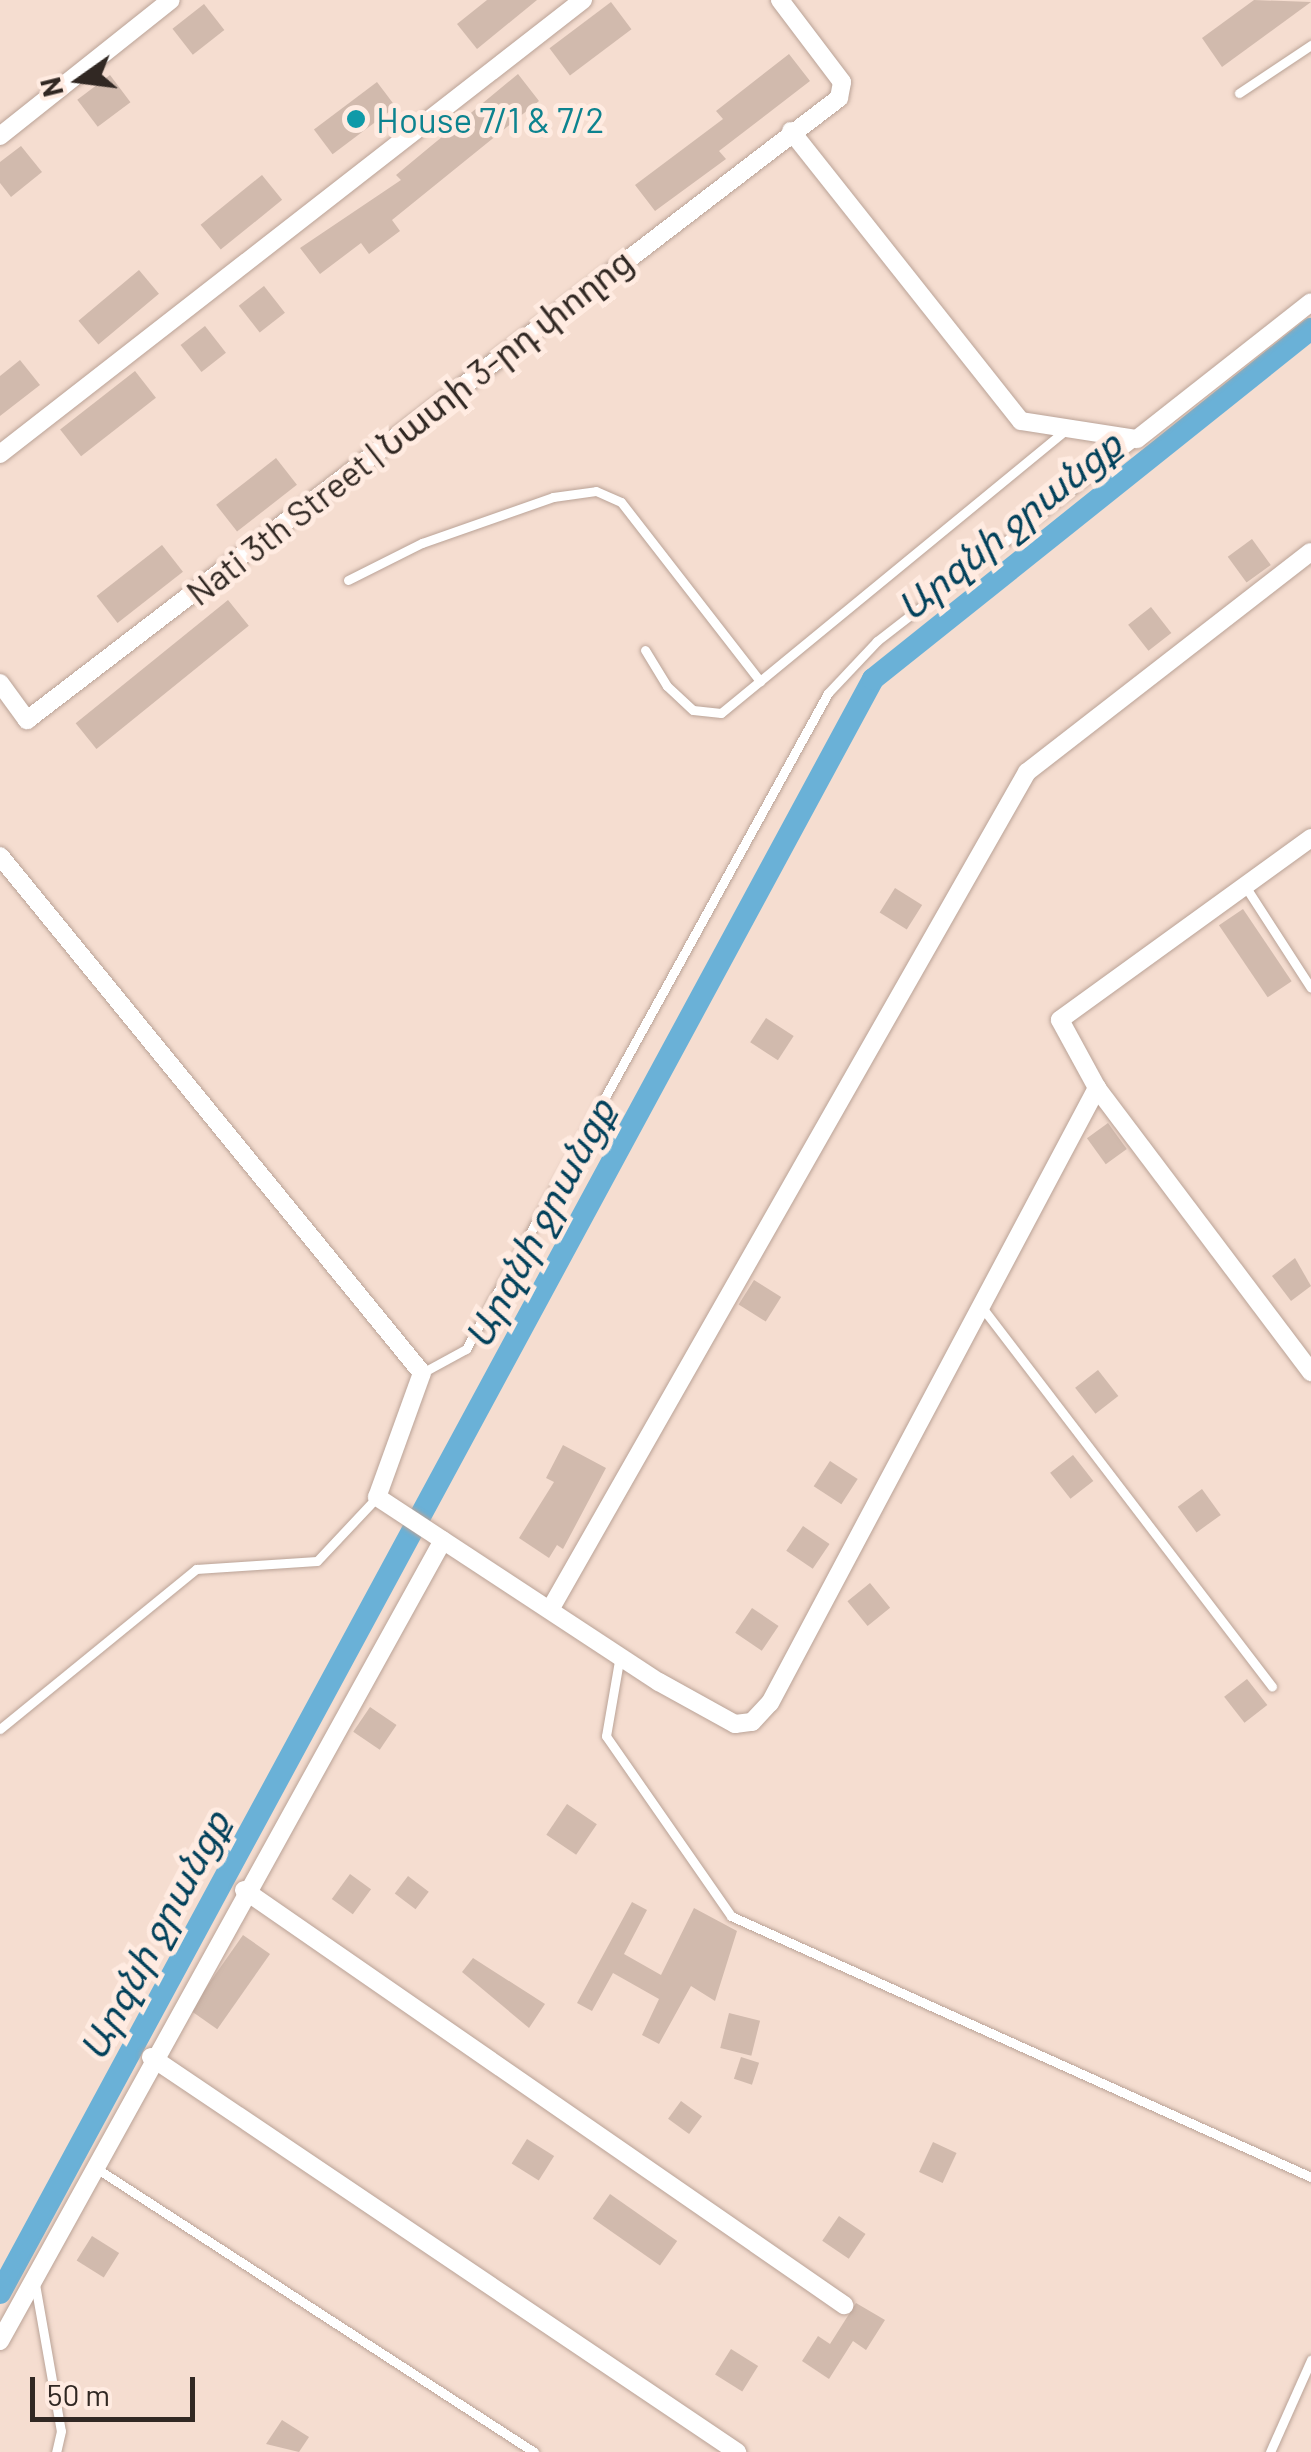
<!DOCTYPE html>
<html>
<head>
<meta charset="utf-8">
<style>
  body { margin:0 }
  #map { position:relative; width:1311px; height:2452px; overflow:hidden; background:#f5ddd0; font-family:Barlow,"Noto Sans Armenian",sans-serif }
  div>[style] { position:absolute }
  .canal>* { height:22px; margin:-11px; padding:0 11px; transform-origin:11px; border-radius:11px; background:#6ab1d7 }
  .building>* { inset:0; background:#d1baad; transform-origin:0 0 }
  .roads { filter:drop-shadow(0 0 2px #baa397) drop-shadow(0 0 2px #baa397) }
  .lane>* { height:9px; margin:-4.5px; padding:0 4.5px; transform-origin:4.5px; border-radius:4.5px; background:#fff }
  .street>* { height:18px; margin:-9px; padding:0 9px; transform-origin:9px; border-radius:9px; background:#fff }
  .dots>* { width:28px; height:28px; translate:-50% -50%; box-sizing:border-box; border:5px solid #ffebe1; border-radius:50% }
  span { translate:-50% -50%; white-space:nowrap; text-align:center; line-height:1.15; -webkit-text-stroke:10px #ffebe1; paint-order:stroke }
  .culture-label { font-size:35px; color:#0d838f }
  .left { translate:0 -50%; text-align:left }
  .street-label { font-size:35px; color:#312823 }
  .water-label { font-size:38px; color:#02415b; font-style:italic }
  .north { position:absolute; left:30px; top:30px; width:100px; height:100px; -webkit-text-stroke:8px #ffebe1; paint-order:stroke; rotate:256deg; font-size:28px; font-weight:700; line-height:40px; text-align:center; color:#312823 }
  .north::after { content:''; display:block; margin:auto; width:35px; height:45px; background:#312823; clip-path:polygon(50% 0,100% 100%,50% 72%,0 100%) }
  .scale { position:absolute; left:30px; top:2377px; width:165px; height:45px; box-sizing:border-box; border:5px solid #312823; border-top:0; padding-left:12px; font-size:30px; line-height:35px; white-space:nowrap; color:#312823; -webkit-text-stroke:8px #ffebe1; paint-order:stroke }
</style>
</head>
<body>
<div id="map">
  <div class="canal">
    <div style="left:0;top:2293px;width:1835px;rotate:-61.59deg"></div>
    <div style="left:873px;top:679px;width:561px;rotate:-38.63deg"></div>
  </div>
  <div class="building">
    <div style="clip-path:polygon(487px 0,537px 0,477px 49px,457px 24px)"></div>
    <div style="clip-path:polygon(1254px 0,1311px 2px,1222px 67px,1202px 38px)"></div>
    <div style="left:611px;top:2px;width:34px;height:77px;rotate:53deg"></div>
    <div style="left:204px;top:4px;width:33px;height:40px;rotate:52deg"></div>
    <div style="clip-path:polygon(789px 54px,810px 81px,719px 151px,726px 159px,655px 211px,635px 185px,723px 119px,716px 111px)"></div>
    <div style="clip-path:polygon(518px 74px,539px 101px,392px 220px,400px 231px,369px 254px,361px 243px,320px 274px,300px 248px,401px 180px,396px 175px)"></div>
    <div style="left:110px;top:75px;width:34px;height:41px;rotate:53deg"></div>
    <div style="left:377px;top:82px;width:31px;height:79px;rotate:53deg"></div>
    <div style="clip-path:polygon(21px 146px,42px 172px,11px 197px,0 183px,0 162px)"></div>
    <div style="left:262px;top:175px;width:32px;height:79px;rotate:51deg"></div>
    <div style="left:139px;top:270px;width:31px;height:79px;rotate:50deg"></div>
    <div style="left:264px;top:286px;width:34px;height:32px;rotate:52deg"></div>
    <div style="left:205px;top:326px;width:34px;height:31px;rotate:52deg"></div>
    <div style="clip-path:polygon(20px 360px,40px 385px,0 416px,0 376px)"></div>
    <div style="left:135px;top:371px;width:34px;height:95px;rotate:52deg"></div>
    <div style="left:276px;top:458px;width:34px;height:76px;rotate:52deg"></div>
    <div style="left:1252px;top:539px;width:32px;height:30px;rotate:54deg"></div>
    <div style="left:162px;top:545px;width:34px;height:83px;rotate:52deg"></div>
    <div style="left:228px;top:600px;width:33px;height:196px;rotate:51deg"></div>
    <div style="left:1151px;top:607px;width:33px;height:29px;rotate:52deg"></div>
    <div style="left:895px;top:888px;width:32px;height:29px;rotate:32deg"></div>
    <div style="left:1243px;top:909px;width:87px;height:29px;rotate:56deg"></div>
    <div style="left:766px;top:1018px;width:33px;height:29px;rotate:33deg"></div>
    <div style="left:1108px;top:1123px;width:32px;height:26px;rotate:54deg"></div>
    <div style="clip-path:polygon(1295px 1258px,1311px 1286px,1291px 1301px,1272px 1276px)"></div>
    <div style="left:754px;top:1280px;width:32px;height:29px;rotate:32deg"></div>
    <div style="left:1098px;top:1370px;width:33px;height:29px;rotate:52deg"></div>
    <div style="clip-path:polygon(563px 1445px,606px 1468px,563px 1549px,557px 1545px,549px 1558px,519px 1538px,554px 1482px,546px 1478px)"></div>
    <div style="left:1073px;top:1455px;width:33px;height:29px;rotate:52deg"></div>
    <div style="left:830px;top:1461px;width:33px;height:30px;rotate:33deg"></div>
    <div style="left:1202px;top:1489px;width:32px;height:30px;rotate:54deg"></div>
    <div style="left:803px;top:1526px;width:32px;height:30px;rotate:34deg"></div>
    <div style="left:870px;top:1583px;width:32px;height:29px;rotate:51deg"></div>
    <div style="left:752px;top:1608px;width:32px;height:30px;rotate:34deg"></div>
    <div style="left:1247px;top:1679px;width:33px;height:29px;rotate:52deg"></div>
    <div style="left:370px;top:1707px;width:32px;height:30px;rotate:34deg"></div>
    <div style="left:567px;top:1804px;width:36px;height:37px;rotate:34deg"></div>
    <div style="left:350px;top:1874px;width:26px;height:31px;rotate:36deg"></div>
    <div style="left:408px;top:1876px;width:26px;height:22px;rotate:37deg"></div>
    <div style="clip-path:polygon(632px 1902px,647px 1910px,624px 1954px,661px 1975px,694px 1908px,737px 1931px,715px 2001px,691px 1986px,659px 2044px,642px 2035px,659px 1999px,613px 1973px,592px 2011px,577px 2003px)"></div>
    <div style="left:243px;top:1935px;width:33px;height:92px;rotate:35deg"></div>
    <div style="clip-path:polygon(473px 1958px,545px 2004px,529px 2028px,462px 1972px)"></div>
    <div style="left:729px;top:2013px;width:32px;height:36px;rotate:14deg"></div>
    <div style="left:741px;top:2057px;width:19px;height:23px;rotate:18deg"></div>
    <div style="left:681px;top:2101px;width:26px;height:22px;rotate:36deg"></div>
    <div style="left:527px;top:2139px;width:32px;height:29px;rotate:32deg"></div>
    <div style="left:933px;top:2142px;width:26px;height:33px;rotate:25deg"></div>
    <div style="left:610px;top:2194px;width:82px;height:30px;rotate:35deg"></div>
    <div style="left:839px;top:2216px;width:32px;height:30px;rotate:34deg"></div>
    <div style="left:92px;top:2236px;width:32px;height:29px;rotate:32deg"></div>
    <div style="clip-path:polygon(856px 2303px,885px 2320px,866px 2350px,853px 2341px,829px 2379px,802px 2361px,818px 2336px,830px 2344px)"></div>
    <div style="left:731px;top:2349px;width:32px;height:30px;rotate:32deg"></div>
    <div style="clip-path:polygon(282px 2420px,309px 2437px,299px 2452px,266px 2444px)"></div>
  </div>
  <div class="roads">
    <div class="lane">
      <div style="left:1239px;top:93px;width:87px;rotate:-33.7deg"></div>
      <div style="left:348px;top:580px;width:83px;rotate:-26.6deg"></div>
      <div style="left:422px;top:543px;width:139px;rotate:-19.3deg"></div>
      <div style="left:553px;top:497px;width:43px;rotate:-7.9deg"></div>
      <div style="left:596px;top:491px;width:27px;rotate:24deg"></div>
      <div style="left:621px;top:502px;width:227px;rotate:52.2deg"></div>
      <div style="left:645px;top:650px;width:42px;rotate:58.6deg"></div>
      <div style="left:667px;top:686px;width:35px;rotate:43deg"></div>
      <div style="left:693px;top:710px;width:28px;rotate:6deg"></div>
      <div style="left:721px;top:713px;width:446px;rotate:-39.4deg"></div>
      <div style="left:1245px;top:886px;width:121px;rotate:57.1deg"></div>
      <div style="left:981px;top:1306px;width:479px;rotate:52.6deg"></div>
      <div style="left:422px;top:1373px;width:50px;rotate:-28.6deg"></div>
      <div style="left:466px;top:1349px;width:749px;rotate:-61.11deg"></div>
      <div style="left:828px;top:693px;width:71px;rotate:-46.7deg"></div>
      <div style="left:877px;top:641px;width:326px;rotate:-37.8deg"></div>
      <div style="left:620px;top:1655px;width:82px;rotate:99.8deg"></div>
      <div style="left:606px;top:1736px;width:219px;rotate:55.2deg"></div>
      <div style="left:731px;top:1916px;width:636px;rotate:24.23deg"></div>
      <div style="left:0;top:1729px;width:253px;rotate:-39.2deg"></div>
      <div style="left:196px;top:1569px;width:121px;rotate:-3.8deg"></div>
      <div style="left:317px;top:1561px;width:88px;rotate:-46.8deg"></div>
      <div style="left:96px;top:2168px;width:522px;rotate:32.96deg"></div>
      <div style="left:35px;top:2284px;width:149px;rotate:80deg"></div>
      <div style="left:61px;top:2431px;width:22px;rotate:103deg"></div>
      <div style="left:1270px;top:2452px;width:101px;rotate:-66deg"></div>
    </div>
    <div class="street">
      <div style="left:791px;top:131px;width:370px;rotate:51.6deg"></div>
      <div style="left:1021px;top:421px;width:117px;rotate:8.8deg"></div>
      <div style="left:1137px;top:439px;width:221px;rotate:-38.2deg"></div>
      <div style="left:0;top:136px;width:218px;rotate:-38.5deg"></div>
      <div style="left:0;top:454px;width:739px;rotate:-37.91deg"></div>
      <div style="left:0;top:683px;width:46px;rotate:53.9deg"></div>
      <div style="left:27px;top:720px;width:1023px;rotate:-37.45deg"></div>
      <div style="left:839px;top:98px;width:16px;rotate:-79deg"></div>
      <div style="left:842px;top:82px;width:103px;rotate:-127.1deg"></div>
      <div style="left:1311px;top:838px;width:310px;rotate:144.1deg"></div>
      <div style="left:1060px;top:1020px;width:77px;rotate:61.4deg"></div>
      <div style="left:1097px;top:1088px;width:356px;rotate:53deg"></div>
      <div style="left:0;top:856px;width:667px;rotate:50.78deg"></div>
      <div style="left:422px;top:1373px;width:132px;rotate:109.9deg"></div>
      <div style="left:377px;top:1497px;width:337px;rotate:33.3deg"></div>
      <div style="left:659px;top:1682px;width:87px;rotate:28.9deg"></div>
      <div style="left:735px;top:1724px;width:17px;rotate:-7deg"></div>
      <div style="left:752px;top:1722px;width:26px;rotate:-47deg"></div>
      <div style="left:770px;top:1703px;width:697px;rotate:-62deg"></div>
      <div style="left:551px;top:1608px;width:962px;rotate:-60.34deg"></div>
      <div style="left:1027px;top:772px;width:359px;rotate:-37.8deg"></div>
      <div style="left:244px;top:1890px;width:730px;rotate:34.67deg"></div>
      <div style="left:151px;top:2057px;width:707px;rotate:33.98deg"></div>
      <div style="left:0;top:2341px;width:915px;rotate:-61.05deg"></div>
    </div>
  </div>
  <div class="dots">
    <div style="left:356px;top:119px;background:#0f9aa8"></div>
  </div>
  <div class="culture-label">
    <span class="left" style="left:376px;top:119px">House 7/1 &amp; 7/2</span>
  </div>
  <div class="street-label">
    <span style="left:409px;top:426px;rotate:-38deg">Nati 3th Street | Նատի 3-րդ փողոց</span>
  </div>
  <div class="water-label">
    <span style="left:1009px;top:525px;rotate:-39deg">Արզնի ջրանցք</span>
    <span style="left:539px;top:1223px;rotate:-62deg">Արզնի ջրանցք</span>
    <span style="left:154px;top:1935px;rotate:-62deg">Արզնի ջրանցք</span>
  </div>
  <div class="north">N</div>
  <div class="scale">50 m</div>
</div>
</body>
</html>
